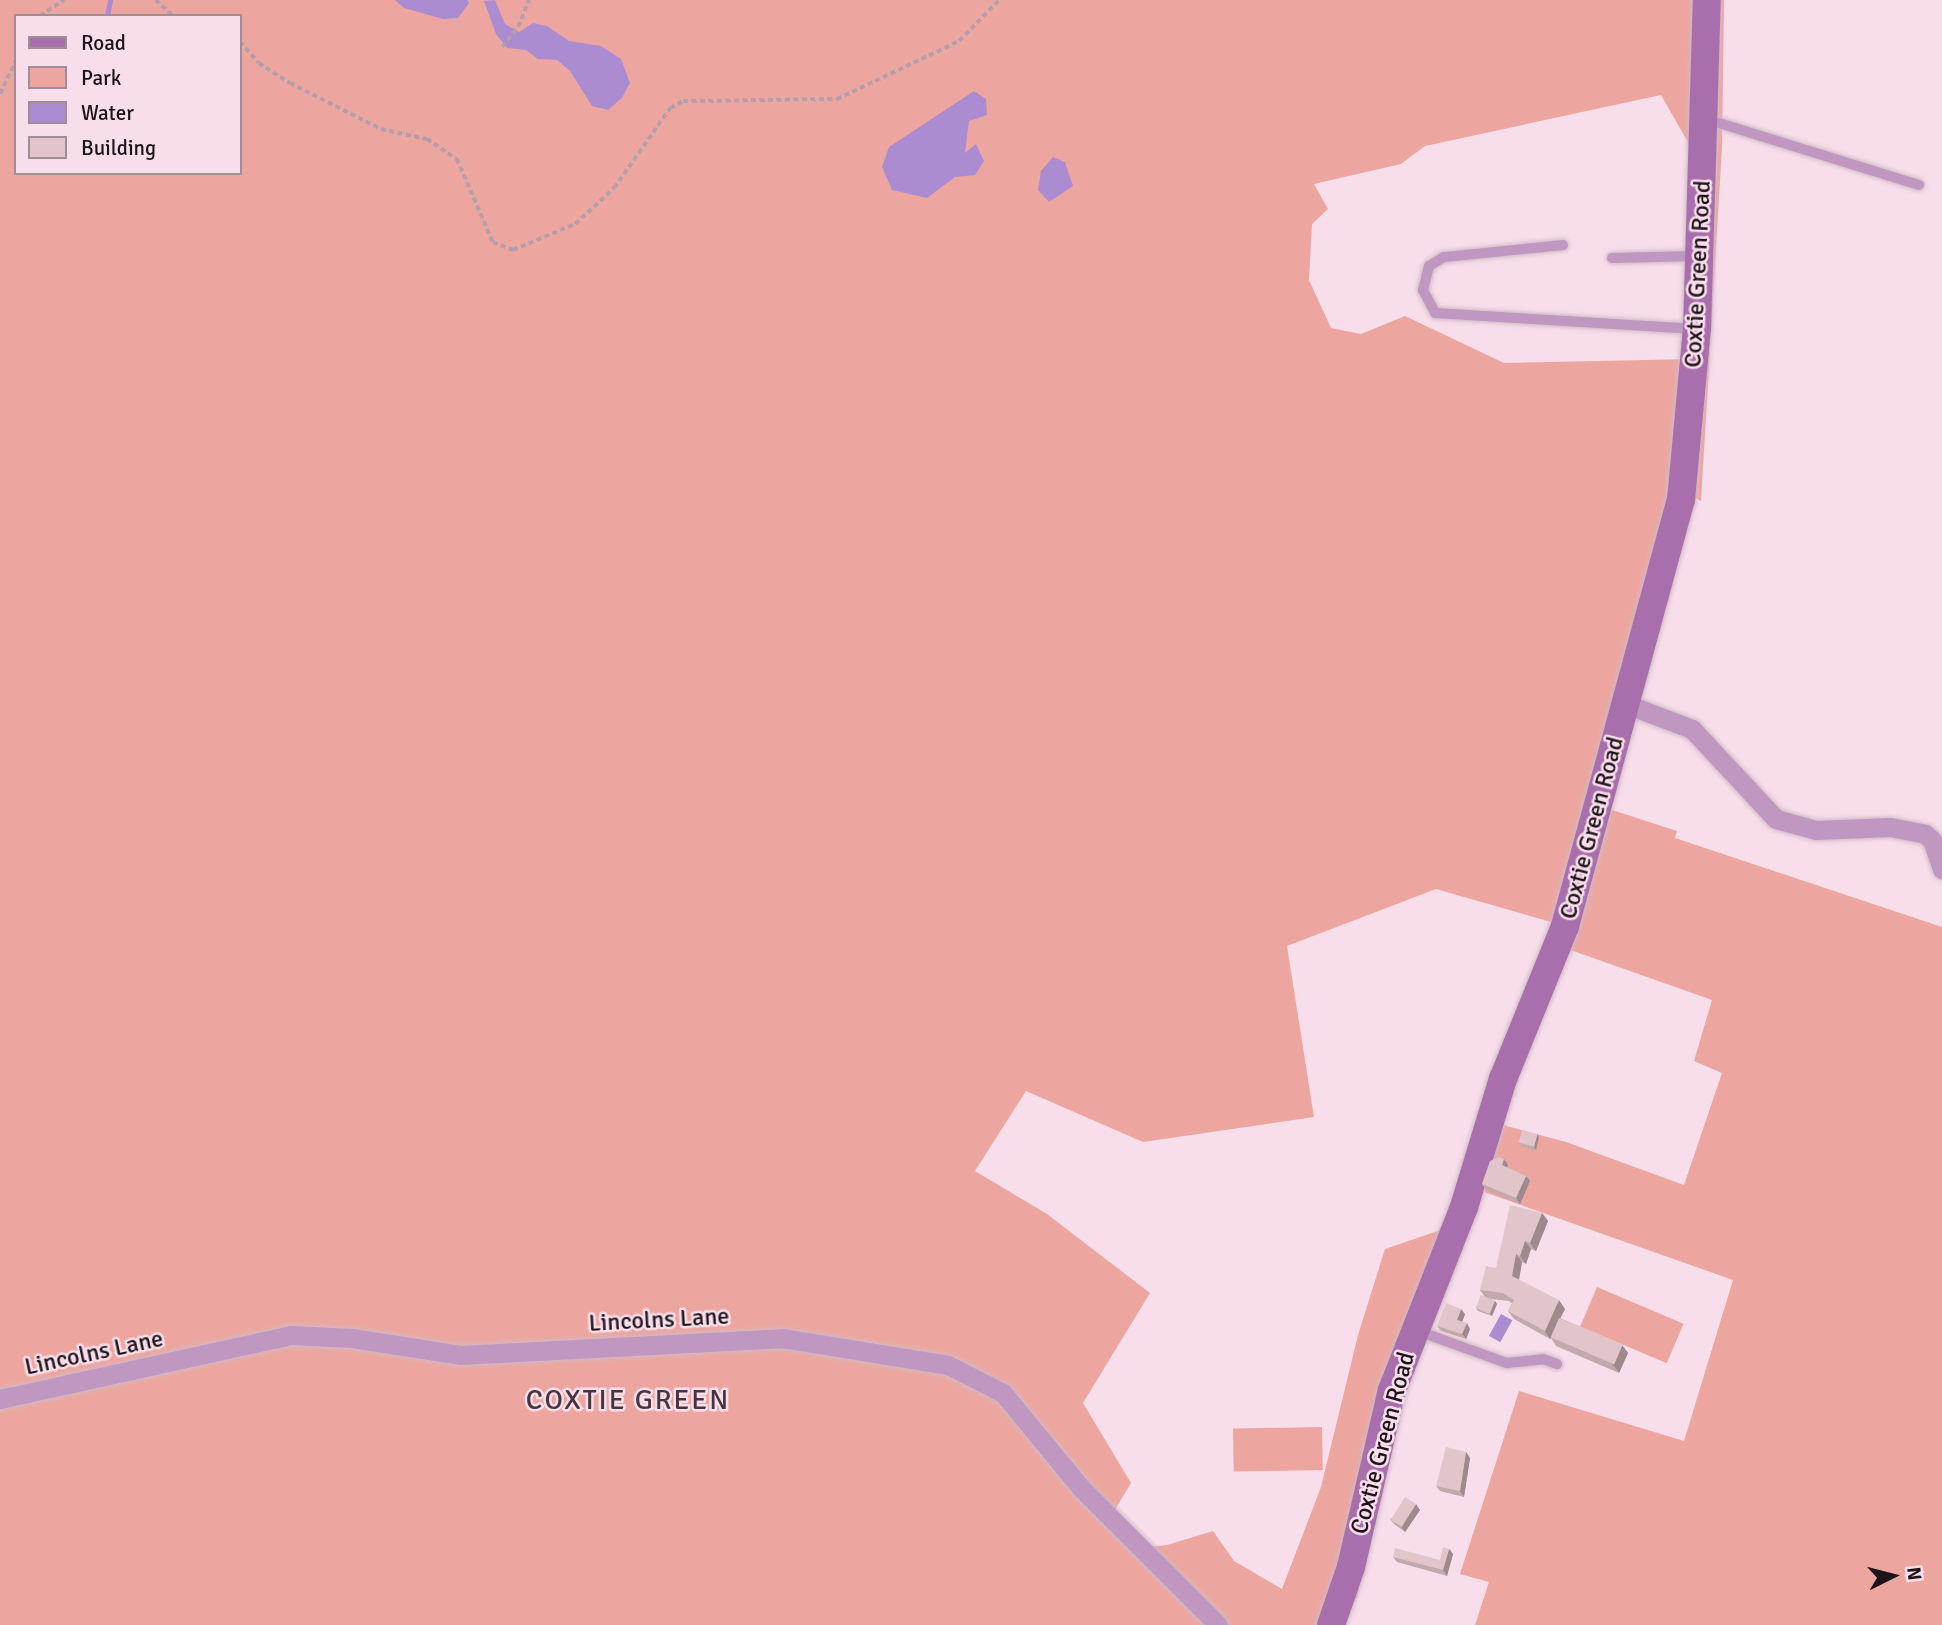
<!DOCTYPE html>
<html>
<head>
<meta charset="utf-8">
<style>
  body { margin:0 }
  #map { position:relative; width:1942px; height:1625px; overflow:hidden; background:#f8deeb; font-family:Signika,sans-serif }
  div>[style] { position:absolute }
  .green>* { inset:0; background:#eda69f; transform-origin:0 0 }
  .water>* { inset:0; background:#ac8cd1; transform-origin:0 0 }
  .stream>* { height:5px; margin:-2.5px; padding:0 2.5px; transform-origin:2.5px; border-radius:2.5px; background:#ac8cd1 }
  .path>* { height:3.5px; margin-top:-1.75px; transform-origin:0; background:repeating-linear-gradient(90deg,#b39ea9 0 5px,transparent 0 8.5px) }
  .roads { filter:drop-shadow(0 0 2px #d1bac5) drop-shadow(0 0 2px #d1bac5) }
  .lane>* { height:10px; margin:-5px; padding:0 5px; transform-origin:5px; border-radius:5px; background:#bf97c0 }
  .street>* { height:19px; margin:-9.5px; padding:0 9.5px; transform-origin:9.5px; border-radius:9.5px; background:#bf97c0 }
  .secondary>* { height:28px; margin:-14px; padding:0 14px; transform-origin:14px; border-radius:14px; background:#a96fad }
  .wall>* { inset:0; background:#c2a9ae }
  .shaded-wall>* { inset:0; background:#9e8a8d }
  .building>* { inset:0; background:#e1c5ca; transform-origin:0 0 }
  span { translate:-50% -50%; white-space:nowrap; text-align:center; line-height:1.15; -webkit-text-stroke:5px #f8deeb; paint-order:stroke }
  .street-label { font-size:24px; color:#1d1419 }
  .quarter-label { font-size:28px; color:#48343f; letter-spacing:2px }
  .legend { position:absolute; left:14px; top:14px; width:228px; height:161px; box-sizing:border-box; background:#f8deeb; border:2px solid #a08d97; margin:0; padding:9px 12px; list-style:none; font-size:21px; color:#1d1419 }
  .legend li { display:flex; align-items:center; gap:14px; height:35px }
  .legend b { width:35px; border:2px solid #a08d97 }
  .north { position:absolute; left:1858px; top:1541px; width:70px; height:70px; -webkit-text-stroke:5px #f8deeb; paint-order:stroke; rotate:84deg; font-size:19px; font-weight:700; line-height:28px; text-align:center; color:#1d1419 }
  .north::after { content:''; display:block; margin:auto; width:24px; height:32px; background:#1d1419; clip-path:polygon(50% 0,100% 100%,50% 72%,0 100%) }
</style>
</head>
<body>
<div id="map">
  <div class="green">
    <div style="clip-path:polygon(evenodd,0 0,1724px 0,1722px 146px,1701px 501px,1683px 491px,1565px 926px,1436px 889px,1287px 946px,1314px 1117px,1143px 1142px,1026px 1091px,975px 1171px,1047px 1214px,1150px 1293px,1083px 1403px,1131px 1483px,1108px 1521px,1132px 1549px,1167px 1545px,1213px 1531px,1234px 1561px,1282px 1589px,1321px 1487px,1358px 1335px,1385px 1249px,1470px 1220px,1417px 1353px,1390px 1441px,1357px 1598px,1337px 1625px,0 1625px,0 0,16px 16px,240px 16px,240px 173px,16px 173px,16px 16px,0 0,1661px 95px,1689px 144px,1694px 359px,1504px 363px,1405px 316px,1361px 334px,1331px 328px,1309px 280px,1312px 224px,1328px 209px,1314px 184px,1401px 164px,1425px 146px,1661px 95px)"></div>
    <div style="clip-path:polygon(1606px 808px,1677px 831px,1675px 838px,1942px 927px,1942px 1625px,1475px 1625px,1489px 1582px,1460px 1574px,1519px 1391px,1684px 1441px,1733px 1280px,1484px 1192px,1503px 1125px,1566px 1142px,1684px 1185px,1722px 1073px,1694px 1061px,1712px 1000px,1562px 947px)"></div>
    <div style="left:1597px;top:1287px;width:94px;height:43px;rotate:23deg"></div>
    <div style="left:1322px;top:1427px;width:43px;height:89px;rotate:89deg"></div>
  </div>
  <div class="water">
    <div style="clip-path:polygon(395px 0,468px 0,469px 3px,458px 18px,443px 19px,404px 8px)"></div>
    <div style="clip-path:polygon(495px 0,505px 24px,519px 32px,533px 23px,547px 26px,569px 41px,601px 46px,621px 59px,630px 83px,622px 98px,608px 110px,592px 106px,570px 71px,557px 60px,538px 59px,526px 50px,507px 48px,496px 34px,484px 1px)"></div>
    <div style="clip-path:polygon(974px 91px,986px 99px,987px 115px,969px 121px,965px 153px,976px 144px,984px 161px,975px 175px,955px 177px,927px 198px,892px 190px,882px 167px,889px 147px)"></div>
    <div style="clip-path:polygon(1053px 157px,1065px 162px,1073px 186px,1049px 202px,1038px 190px,1041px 171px)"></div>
    <div style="left:1501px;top:1314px;width:13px;height:25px;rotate:29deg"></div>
  </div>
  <div class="stream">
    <div style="left:107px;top:16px;width:16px;rotate:-79deg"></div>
  </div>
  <div class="path">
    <div style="left:156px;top:0;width:23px;rotate:43deg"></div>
    <div style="left:40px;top:16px;width:29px;rotate:-34deg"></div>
    <div style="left:240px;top:42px;width:28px;rotate:48deg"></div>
    <div style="left:259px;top:63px;width:37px;rotate:33deg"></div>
    <div style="left:290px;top:83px;width:102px;rotate:26.8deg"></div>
    <div style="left:381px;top:129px;width:47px;rotate:12.3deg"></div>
    <div style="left:427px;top:139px;width:36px;rotate:34deg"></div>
    <div style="left:457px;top:159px;width:90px;rotate:66.6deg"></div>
    <div style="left:493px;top:242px;width:22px;rotate:22deg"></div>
    <div style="left:513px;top:250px;width:67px;rotate:-22.8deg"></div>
    <div style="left:575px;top:224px;width:53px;rotate:-42.7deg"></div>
    <div style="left:614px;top:188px;width:98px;rotate:-55deg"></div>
    <div style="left:670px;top:108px;width:15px;rotate:-28deg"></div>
    <div style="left:683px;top:101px;width:154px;rotate:-0.7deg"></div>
    <div style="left:837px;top:99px;width:135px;rotate:-25.4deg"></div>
    <div style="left:959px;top:41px;width:57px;rotate:-45.7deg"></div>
    <div style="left:502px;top:47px;width:26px;rotate:-51deg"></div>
    <div style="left:518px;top:27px;width:29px;rotate:-68deg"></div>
    <div style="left:0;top:94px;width:38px;rotate:-65deg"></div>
  </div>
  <div class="roads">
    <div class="lane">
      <div style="left:1706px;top:119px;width:223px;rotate:17.2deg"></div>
      <div style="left:1563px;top:245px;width:120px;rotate:174.2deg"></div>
      <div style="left:1444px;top:257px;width:17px;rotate:149deg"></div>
      <div style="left:1429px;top:266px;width:25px;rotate:104deg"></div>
      <div style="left:1423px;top:290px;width:26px;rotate:62deg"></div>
      <div style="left:1435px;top:313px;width:261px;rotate:3.5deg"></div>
      <div style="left:1612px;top:258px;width:84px;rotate:-1.4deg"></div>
      <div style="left:1418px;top:1331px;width:95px;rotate:19.8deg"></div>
      <div style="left:1507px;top:1363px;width:36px;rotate:-6deg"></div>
      <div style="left:1543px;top:1359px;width:15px;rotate:20deg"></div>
    </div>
    <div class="street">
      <div style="left:1626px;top:704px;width:71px;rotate:20.7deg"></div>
      <div style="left:1692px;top:729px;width:123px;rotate:47deg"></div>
      <div style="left:1776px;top:819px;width:41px;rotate:15.4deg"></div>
      <div style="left:1816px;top:830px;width:74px;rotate:-2.3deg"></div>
      <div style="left:1890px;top:827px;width:36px;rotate:11deg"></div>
      <div style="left:1925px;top:834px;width:9px;rotate:41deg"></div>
      <div style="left:1932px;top:840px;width:31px;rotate:71deg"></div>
      <div style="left:0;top:1399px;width:298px;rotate:-12.4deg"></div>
      <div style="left:291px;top:1335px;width:61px;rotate:2.8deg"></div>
      <div style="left:352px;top:1338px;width:109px;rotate:8.9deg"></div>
      <div style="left:460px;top:1355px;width:322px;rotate:-3deg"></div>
      <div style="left:782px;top:1338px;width:168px;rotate:9.2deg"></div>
      <div style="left:948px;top:1365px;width:62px;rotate:27deg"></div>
      <div style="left:1003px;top:1393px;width:123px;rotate:50.6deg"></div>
      <div style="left:1081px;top:1488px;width:194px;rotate:45deg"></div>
    </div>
    <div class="secondary">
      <div style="left:1331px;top:1625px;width:61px;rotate:-71deg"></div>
      <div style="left:1351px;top:1567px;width:182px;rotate:-77deg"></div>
      <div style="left:1392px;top:1390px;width:197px;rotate:-68.5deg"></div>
      <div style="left:1464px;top:1207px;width:134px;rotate:-73.1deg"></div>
      <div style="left:1503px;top:1079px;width:165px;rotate:-67.9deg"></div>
      <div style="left:1565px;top:926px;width:442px;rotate:-74.8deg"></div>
      <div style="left:1681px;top:500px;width:172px;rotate:-84.7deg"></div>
      <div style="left:1697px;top:329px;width:329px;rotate:-88.3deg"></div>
    </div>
  </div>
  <div class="wall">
    <div style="clip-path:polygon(1537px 1134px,1539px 1137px,1536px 1150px,1521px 1146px,1519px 1143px)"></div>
    <div style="clip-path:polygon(1504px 1159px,1508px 1165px,1507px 1168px,1526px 1176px,1530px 1181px,1520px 1204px,1486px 1190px,1482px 1184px)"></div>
    <div style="clip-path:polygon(1542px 1213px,1548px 1221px,1536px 1251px,1531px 1249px,1526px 1264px,1522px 1262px,1519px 1280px,1565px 1309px,1560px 1318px,1622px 1345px,1628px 1353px,1619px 1373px,1556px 1346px,1551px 1338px,1550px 1339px,1514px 1319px,1508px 1311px,1512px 1303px,1509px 1301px,1490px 1299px,1495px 1301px,1497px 1304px,1492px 1316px,1478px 1311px,1476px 1308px,1485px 1297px,1480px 1290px,1496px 1268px)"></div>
    <div style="clip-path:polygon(1465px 1314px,1462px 1322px,1470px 1329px,1466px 1339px,1441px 1331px,1437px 1326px)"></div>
    <div style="clip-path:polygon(1466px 1452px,1470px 1458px,1464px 1497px,1440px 1491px,1436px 1486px)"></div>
    <div style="clip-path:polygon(1420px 1510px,1405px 1532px,1394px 1524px,1390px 1519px)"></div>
    <div style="clip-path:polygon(1449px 1549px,1453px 1554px,1447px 1576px,1397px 1562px,1393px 1557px,1440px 1560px)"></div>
  </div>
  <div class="shaded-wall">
    <div style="clip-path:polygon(1537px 1134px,1539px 1137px,1536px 1150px,1534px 1147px)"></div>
    <div style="clip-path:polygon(1504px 1159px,1508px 1165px,1506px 1171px,1502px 1165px)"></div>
    <div style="clip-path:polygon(1526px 1176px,1530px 1181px,1520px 1204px,1516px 1198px)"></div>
    <div style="clip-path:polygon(1542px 1213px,1548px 1221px,1536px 1251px,1530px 1243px)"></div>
    <div style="clip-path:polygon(1525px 1241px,1531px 1249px,1526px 1264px,1520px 1256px)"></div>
    <div style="clip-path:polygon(1516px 1254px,1522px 1262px,1518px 1285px,1512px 1276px)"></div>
    <div style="clip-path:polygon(1559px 1300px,1565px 1309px,1550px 1339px,1545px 1331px)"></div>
    <div style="clip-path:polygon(1495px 1301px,1497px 1304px,1492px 1316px,1490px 1314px)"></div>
    <div style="clip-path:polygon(1461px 1309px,1465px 1314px,1461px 1325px,1457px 1320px)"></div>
    <div style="clip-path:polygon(1467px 1323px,1470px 1329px,1466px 1339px,1462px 1334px)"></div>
    <div style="clip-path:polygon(1622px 1345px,1628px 1353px,1619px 1373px,1613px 1365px)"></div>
    <div style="clip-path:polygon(1466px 1452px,1470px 1458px,1464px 1497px,1460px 1491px)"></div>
    <div style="clip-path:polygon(1416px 1504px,1420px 1510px,1405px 1532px,1401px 1526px)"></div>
    <div style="clip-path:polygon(1449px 1549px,1453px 1554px,1447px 1576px,1443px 1570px)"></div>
  </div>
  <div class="building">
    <div style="left:1522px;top:1130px;width:16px;height:13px;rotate:15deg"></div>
    <div style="clip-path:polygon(1499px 1157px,1504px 1159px,1502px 1165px,1526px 1176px,1516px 1198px,1482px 1184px,1490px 1161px)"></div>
    <div style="clip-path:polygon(1510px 1205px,1542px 1213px,1530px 1243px,1525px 1241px,1520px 1256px,1516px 1254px,1512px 1276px,1559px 1300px,1545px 1331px,1508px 1311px,1514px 1300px,1503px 1293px,1480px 1290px,1486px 1266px,1496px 1268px)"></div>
    <div style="left:1481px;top:1295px;width:15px;height:14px;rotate:23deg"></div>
    <div style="clip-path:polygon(1446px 1303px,1461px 1309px,1457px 1320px,1467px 1323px,1462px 1334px,1437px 1326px)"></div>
    <div style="left:1559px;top:1318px;width:69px;height:21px;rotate:23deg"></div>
    <div style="clip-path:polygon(1446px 1447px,1466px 1452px,1460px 1491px,1436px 1486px)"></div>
    <div style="left:1405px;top:1497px;width:13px;height:27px;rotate:32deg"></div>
    <div style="clip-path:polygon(1443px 1547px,1449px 1549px,1443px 1570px,1393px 1557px,1395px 1548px,1440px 1560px)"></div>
  </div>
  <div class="street-label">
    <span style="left:1698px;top:274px;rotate:-87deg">Coxtie Green Road</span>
    <span style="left:1592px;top:828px;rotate:-75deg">Coxtie Green Road</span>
    <span style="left:659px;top:1320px;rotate:-3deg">Lincolns Lane</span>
    <span style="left:94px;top:1353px;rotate:-12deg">Lincolns Lane</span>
    <span style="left:1383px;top:1443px;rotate:-75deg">Coxtie Green Road</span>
  </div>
  <div class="quarter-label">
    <span style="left:628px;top:1400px">COXTIE GREEN</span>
  </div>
  <ul class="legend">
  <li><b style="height:9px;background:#a96fad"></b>Road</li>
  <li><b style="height:19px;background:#eda69f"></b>Park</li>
  <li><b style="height:19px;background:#ac8cd1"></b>Water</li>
  <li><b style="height:19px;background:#e1c5ca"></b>Building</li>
  </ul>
  <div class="north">N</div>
</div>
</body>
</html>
